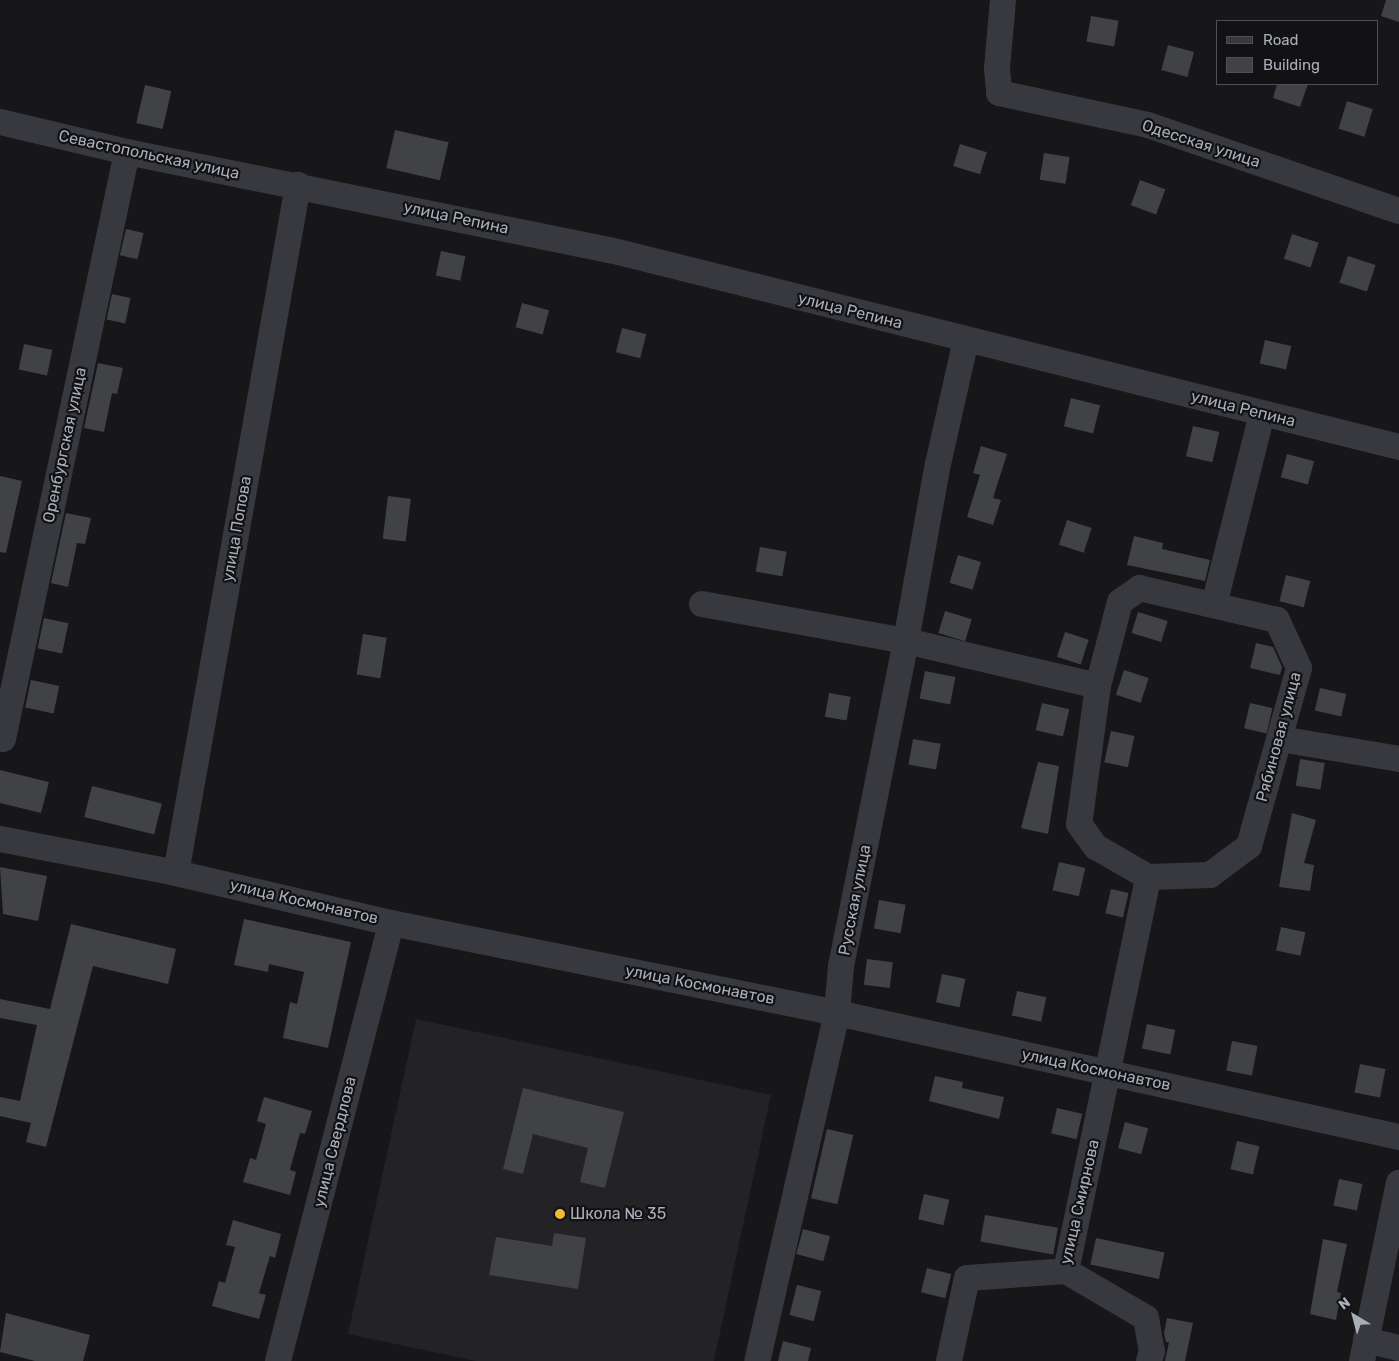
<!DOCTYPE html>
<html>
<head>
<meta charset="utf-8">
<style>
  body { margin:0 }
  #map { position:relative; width:1399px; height:1361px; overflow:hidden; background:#171719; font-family:Rubik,sans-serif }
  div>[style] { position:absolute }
  .built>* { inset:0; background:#232326 }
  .building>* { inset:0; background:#414246; transform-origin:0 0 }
  .minor>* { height:26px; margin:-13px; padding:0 13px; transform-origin:13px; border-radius:13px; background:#38393e }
  .dots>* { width:14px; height:14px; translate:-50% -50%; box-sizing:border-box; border:2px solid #121214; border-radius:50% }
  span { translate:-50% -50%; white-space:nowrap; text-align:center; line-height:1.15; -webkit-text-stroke:4.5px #121214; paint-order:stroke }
  .street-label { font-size:16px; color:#a9aeb9 }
  .poi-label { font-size:16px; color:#a9aeb9 }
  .left { translate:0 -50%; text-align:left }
  .legend { position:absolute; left:1216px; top:20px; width:162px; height:65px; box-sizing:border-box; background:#121214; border:1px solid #4e5056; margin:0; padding:6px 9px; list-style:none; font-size:15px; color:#a9aeb9 }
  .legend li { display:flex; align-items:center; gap:10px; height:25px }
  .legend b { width:25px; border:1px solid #4e5056 }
  .north { position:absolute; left:1329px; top:1291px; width:50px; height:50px; -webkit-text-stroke:4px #121214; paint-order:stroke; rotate:323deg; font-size:14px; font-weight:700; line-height:20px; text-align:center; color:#a9aeb9 }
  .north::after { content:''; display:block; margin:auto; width:18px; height:22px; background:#a9aeb9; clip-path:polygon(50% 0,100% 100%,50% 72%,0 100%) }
</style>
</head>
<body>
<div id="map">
  <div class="built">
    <div style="clip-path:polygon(416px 1019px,771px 1095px,714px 1361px,476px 1361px,348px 1334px)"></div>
  </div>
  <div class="building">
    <div style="clip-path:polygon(1386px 0,1399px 0,1399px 22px,1381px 16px)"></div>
    <div style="left:1091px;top:16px;width:28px;height:26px;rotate:10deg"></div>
    <div style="left:1168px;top:45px;width:27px;height:26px;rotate:15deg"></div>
    <div style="clip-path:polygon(1277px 84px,1308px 84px,1300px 107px,1273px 98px)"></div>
    <div style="left:145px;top:85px;width:27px;height:39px;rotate:13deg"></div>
    <div style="left:1347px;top:101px;width:27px;height:29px;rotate:17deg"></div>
    <div style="left:395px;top:130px;width:55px;height:39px;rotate:13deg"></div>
    <div style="left:960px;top:144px;width:28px;height:23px;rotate:17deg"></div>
    <div style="left:1044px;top:153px;width:26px;height:27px;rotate:9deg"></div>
    <div style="left:1140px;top:180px;width:27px;height:27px;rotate:20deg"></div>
    <div style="left:126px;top:229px;width:18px;height:27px;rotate:13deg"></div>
    <div style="left:1292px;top:234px;width:28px;height:26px;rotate:18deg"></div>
    <div style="left:441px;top:251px;width:25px;height:25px;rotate:12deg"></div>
    <div style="left:1348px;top:256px;width:29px;height:28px;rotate:18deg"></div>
    <div style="left:112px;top:294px;width:19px;height:26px;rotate:12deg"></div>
    <div style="left:522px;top:303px;width:28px;height:25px;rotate:15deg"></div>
    <div style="left:622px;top:328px;width:25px;height:25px;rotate:14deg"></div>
    <div style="left:1265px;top:340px;width:27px;height:24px;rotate:13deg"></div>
    <div style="left:24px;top:344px;width:29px;height:26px;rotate:12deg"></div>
    <div style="clip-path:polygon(98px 363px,123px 368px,117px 394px,112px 393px,104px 432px,84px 428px)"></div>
    <div style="left:1071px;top:398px;width:30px;height:29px;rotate:14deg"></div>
    <div style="left:1193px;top:426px;width:27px;height:31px;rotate:13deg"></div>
    <div style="clip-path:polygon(981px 446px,1007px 454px,993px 498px,1001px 500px,993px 525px,967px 517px,980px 475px,973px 473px)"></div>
    <div style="left:1287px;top:454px;width:28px;height:24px;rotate:15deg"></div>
    <div style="clip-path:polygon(0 476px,22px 481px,6px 553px,0 552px)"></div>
    <div style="left:388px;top:496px;width:23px;height:43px;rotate:7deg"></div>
    <div style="clip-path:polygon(66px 513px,91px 518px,85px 544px,77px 543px,68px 587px,51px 583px)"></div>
    <div style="left:1067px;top:520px;width:26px;height:26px;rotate:18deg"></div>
    <div style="clip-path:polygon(1134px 536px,1163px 543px,1162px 549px,1210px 560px,1205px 581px,1127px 565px)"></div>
    <div style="left:760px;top:547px;width:27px;height:25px;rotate:10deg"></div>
    <div style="left:958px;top:555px;width:24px;height:29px;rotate:17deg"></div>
    <div style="left:1286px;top:575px;width:25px;height:27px;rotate:14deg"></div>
    <div style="left:945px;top:611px;width:28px;height:23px;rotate:17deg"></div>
    <div style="left:1138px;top:612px;width:31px;height:22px;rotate:17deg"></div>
    <div style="left:44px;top:618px;width:25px;height:31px;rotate:12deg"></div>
    <div style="left:1065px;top:632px;width:25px;height:26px;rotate:18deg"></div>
    <div style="left:363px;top:634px;width:24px;height:41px;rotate:9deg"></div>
    <div style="clip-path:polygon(1256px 643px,1273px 647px,1282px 667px,1280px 675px,1250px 668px)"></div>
    <div style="left:1124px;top:670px;width:26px;height:26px;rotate:18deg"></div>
    <div style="left:925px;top:671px;width:31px;height:28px;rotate:11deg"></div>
    <div style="left:31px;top:680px;width:29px;height:28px;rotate:12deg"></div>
    <div style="left:1320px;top:688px;width:27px;height:23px;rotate:13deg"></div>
    <div style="left:829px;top:693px;width:22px;height:24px;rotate:10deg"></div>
    <div style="left:1042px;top:703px;width:28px;height:28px;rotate:13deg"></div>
    <div style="left:1250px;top:703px;width:23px;height:26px;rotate:13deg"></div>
    <div style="left:1111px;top:731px;width:24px;height:32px;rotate:12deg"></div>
    <div style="left:913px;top:739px;width:28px;height:26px;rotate:10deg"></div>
    <div style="left:1300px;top:759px;width:25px;height:27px;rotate:9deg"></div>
    <div style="clip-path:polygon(1038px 762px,1059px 766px,1048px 834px,1021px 828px)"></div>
    <div style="clip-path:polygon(0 770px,49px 782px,41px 813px,0 803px)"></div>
    <div style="left:92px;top:786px;width:72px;height:32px;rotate:14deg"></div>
    <div style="clip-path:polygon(1292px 813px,1316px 820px,1304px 863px,1314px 865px,1310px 891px,1279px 887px)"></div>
    <div style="left:1059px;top:862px;width:27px;height:29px;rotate:13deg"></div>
    <div style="clip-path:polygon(0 867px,47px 876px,38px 921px,3px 914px)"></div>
    <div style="left:1111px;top:889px;width:18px;height:25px;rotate:13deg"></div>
    <div style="left:879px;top:900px;width:27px;height:29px;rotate:10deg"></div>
    <div style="clip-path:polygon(244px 919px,351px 942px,328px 1048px,283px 1038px,290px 1002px,297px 1004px,304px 972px,269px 964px,268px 972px,234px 965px)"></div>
    <div style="clip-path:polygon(71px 924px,176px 949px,168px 984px,93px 966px,46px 1147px,26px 1142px,31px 1123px,0 1116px,0 1097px,20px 1101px,37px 1025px,0 1018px,0 999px,50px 1009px)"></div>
    <div style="left:1281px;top:927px;width:25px;height:24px;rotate:12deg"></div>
    <div style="left:867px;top:959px;width:26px;height:26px;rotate:7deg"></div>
    <div style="left:942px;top:974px;width:24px;height:29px;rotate:12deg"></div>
    <div style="left:1017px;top:991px;width:30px;height:25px;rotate:12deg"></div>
    <div style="left:1147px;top:1024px;width:29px;height:25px;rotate:12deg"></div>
    <div style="left:1232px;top:1041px;width:26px;height:30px;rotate:11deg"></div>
    <div style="left:1360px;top:1064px;width:26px;height:29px;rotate:11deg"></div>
    <div style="clip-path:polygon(935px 1076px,963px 1082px,962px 1088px,1004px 1097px,999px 1119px,929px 1101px)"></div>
    <div style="clip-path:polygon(523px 1088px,624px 1112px,605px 1188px,580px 1182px,588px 1148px,533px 1134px,523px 1174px,503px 1169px)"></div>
    <div style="clip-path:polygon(264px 1097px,312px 1111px,305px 1134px,300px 1133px,290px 1170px,296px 1172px,290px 1195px,243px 1182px,250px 1158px,256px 1160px,266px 1124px,257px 1121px)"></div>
    <div style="left:1057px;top:1108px;width:26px;height:26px;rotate:13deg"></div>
    <div style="left:1125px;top:1122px;width:24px;height:27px;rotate:15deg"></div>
    <div style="left:827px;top:1129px;width:27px;height:71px;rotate:13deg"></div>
    <div style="left:1237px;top:1141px;width:23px;height:29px;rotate:13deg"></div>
    <div style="left:1339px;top:1179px;width:24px;height:27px;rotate:12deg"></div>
    <div style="left:924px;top:1194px;width:26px;height:26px;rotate:13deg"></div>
    <div style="left:985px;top:1215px;width:74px;height:27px;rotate:10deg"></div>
    <div style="clip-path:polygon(233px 1220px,281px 1234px,275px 1258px,270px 1256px,259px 1293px,266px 1295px,259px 1319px,212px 1306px,219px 1281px,225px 1283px,235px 1247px,226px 1245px)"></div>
    <div style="left:803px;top:1229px;width:28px;height:26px;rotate:15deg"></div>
    <div style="clip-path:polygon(554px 1233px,586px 1238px,578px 1289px,489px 1275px,496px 1237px,552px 1246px)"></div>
    <div style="left:1096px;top:1238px;width:70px;height:27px;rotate:12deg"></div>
    <div style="clip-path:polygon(1323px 1239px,1347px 1244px,1337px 1292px,1341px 1293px,1336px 1320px,1310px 1314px)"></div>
    <div style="left:927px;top:1268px;width:25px;height:25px;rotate:14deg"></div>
    <div style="left:797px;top:1285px;width:25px;height:31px;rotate:14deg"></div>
    <div style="clip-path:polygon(6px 1313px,90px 1335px,83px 1361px,35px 1361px,0 1352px)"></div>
    <div style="clip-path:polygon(1167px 1318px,1193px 1323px,1185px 1361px,1165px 1361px,1169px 1342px,1166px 1342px,1164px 1333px)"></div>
    <div style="clip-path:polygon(783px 1341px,811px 1348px,808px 1361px,778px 1361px)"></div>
  </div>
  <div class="minor">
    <div style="left:1003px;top:0;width:68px;rotate:95deg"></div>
    <div style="left:997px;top:68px;width:25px;rotate:85deg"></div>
    <div style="left:999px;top:93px;width:152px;rotate:12.1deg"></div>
    <div style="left:1148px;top:125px;width:265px;rotate:18.9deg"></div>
    <div style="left:0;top:122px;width:130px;rotate:13.3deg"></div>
    <div style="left:127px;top:152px;width:493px;rotate:11.5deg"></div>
    <div style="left:610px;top:250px;width:813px;rotate:14.02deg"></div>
    <div style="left:702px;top:604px;width:207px;rotate:10.3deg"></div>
    <div style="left:906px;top:641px;width:332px;rotate:101.3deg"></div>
    <div style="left:841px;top:967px;width:46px;rotate:95deg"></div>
    <div style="left:837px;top:1013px;width:357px;rotate:102.9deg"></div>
    <div style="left:1214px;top:605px;width:197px;rotate:-75.9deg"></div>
    <div style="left:1098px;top:686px;width:139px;rotate:97.8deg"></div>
    <div style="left:1079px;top:824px;width:29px;rotate:54deg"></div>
    <div style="left:1096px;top:847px;width:60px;rotate:30deg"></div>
    <div style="left:3px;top:739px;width:600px;rotate:-78.07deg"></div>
    <div style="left:1280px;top:739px;width:121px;rotate:9.5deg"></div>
    <div style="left:0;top:839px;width:179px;rotate:10.9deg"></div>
    <div style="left:176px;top:873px;width:221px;rotate:13.1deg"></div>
    <div style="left:391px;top:923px;width:455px;rotate:11.4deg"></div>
    <div style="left:837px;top:1013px;width:576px;rotate:12.44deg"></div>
    <div style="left:176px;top:873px;width:699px;rotate:-79.94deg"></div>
    <div style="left:1066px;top:1271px;width:93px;rotate:30.4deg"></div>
    <div style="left:1146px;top:1318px;width:34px;rotate:80deg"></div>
    <div style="left:1152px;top:1351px;width:10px;rotate:107deg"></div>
    <div style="left:1366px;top:1340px;width:34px;rotate:14deg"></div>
    <div style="left:278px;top:1361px;width:452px;rotate:-75.5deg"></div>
    <div style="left:949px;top:1361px;width:85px;rotate:-77.8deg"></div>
    <div style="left:967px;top:1278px;width:99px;rotate:-4deg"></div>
    <div style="left:1066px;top:1271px;width:402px;rotate:-78.2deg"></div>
    <div style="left:1148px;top:877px;width:62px;rotate:-1.8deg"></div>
    <div style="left:1210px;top:875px;width:49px;rotate:-36.6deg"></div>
    <div style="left:1249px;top:846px;width:185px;rotate:-74.3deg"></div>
    <div style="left:1299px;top:668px;width:53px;rotate:-114.6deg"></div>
    <div style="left:1277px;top:620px;width:141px;rotate:-166.9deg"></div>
    <div style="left:1140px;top:588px;width:24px;rotate:145deg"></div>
    <div style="left:1120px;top:602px;width:87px;rotate:104.7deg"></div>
    <div style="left:1098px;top:686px;width:197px;rotate:-166.8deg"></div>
    <div style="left:906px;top:641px;width:180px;rotate:-79.8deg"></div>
    <div style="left:938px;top:464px;width:127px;rotate:-77.3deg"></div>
    <div style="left:1362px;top:1361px;width:182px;rotate:-78.3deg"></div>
  </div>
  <div class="dots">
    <div style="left:560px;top:1214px;background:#f2b936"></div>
  </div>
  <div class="street-label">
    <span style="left:1201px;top:144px;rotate:18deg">Одесская улица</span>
    <span style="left:149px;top:155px;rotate:12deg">Севастопольская улица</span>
    <span style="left:456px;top:218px;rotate:12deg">улица Репина</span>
    <span style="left:850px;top:311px;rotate:14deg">улица Репина</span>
    <span style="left:1243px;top:409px;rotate:14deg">улица Репина</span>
    <span style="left:65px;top:445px;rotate:-78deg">Оренбургская улица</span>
    <span style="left:237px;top:529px;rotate:-80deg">улица Попова</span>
    <span style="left:1279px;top:737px;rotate:-75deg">Рябиновая улица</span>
    <span style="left:855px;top:900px;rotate:-79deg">Русская улица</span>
    <span style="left:304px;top:902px;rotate:13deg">улица Космонавтов</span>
    <span style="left:700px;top:985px;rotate:11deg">улица Космонавтов</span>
    <span style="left:1096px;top:1070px;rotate:12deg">улица Космонавтов</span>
    <span style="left:335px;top:1142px;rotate:-76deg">улица Свердлова</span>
    <span style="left:1080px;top:1202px;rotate:-77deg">улица Смирнова</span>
  </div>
  <div class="poi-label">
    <span class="left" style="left:570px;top:1214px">Школа № 35</span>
  </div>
  <ul class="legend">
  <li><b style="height:6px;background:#38393e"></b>Road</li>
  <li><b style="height:14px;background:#414246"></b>Building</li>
  </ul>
  <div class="north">N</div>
</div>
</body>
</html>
